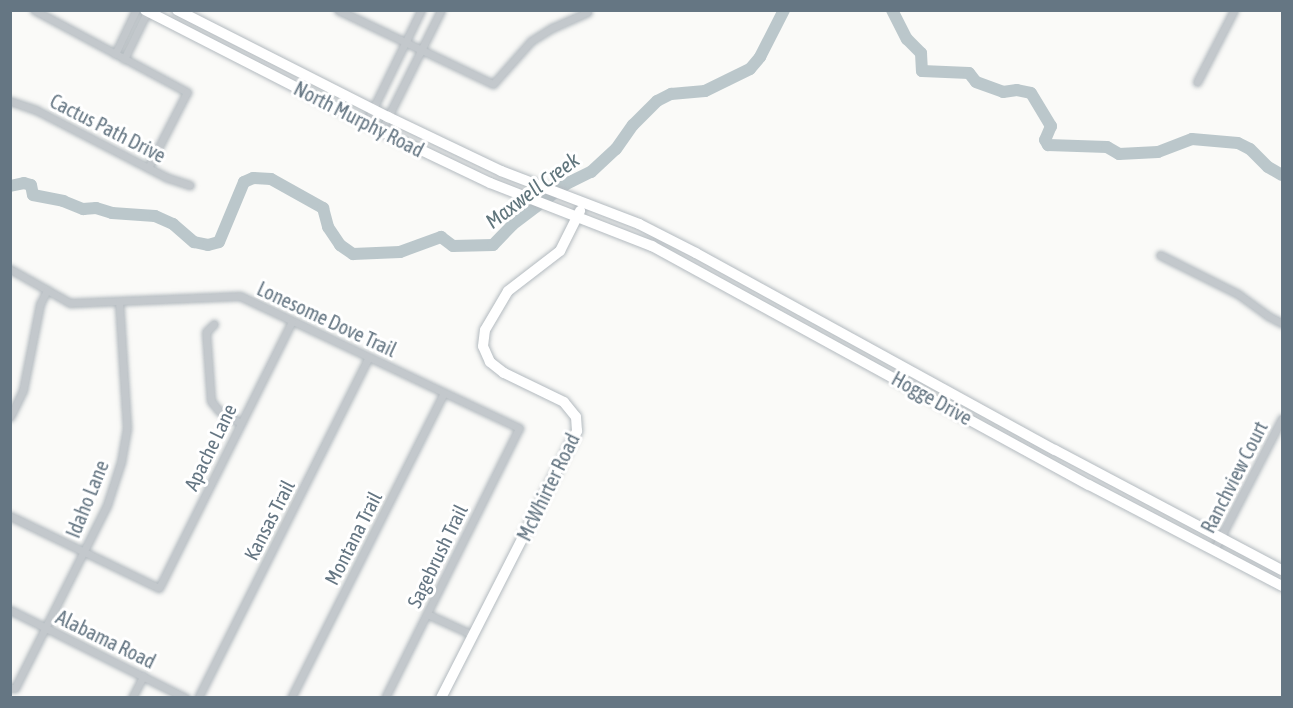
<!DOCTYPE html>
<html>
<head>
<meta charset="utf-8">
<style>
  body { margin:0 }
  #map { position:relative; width:1293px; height:708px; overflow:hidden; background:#fafaf8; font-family:"Asap Condensed",sans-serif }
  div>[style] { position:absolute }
  .river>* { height:12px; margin:-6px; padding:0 6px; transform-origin:6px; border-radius:6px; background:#bbc7cb }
  .roads { filter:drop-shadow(0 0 2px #b3babf) drop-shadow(0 0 2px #b3babf) }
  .street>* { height:7px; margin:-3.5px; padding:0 3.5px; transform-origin:3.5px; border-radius:3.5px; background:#c3c8cc }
  .secondary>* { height:10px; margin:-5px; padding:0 5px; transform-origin:5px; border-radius:5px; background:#fff }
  span { translate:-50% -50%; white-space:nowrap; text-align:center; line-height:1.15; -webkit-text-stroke:6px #fff; paint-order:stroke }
  .street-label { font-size:20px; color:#657683 }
  .water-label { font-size:21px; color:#60757c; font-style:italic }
  .frame { position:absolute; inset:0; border:12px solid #657683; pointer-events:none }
</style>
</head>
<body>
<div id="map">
  <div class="river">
    <div style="left:892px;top:10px;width:33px;rotate:63deg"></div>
    <div style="left:907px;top:39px;width:20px;rotate:45deg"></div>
    <div style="left:921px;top:53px;width:18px;rotate:87deg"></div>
    <div style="left:922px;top:71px;width:47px;rotate:2.4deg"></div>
    <div style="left:969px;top:73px;width:11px;rotate:52deg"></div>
    <div style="left:976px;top:82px;width:29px;rotate:20deg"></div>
    <div style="left:1003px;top:92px;width:14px;rotate:-8deg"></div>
    <div style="left:1017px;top:90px;width:14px;rotate:12deg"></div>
    <div style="left:1031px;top:93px;width:39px;rotate:59deg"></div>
    <div style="left:1051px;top:126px;width:15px;rotate:113deg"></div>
    <div style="left:1045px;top:140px;width:6px;rotate:59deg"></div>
    <div style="left:1048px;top:145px;width:59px;rotate:1.9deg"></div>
    <div style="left:1107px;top:147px;width:14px;rotate:30deg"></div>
    <div style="left:1119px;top:154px;width:39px;rotate:-3deg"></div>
    <div style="left:1158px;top:152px;width:36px;rotate:-21deg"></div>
    <div style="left:1192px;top:139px;width:46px;rotate:5deg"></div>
    <div style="left:1238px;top:143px;width:13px;rotate:27deg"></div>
    <div style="left:1250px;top:149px;width:25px;rotate:45deg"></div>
    <div style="left:1268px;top:167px;width:16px;rotate:30deg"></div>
    <div style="left:10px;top:186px;width:14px;rotate:-12deg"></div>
    <div style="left:24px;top:183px;width:7px;rotate:16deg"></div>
    <div style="left:31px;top:185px;width:10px;rotate:79deg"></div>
    <div style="left:33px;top:195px;width:31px;rotate:11deg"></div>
    <div style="left:63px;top:201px;width:22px;rotate:22deg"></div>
    <div style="left:83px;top:209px;width:13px;rotate:-4deg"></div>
    <div style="left:96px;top:208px;width:17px;rotate:17deg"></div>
    <div style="left:112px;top:213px;width:43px;rotate:4deg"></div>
    <div style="left:155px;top:216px;width:20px;rotate:24deg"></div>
    <div style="left:173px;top:224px;width:28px;rotate:41deg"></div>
    <div style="left:194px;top:242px;width:14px;rotate:12deg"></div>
    <div style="left:208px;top:245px;width:11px;rotate:-15deg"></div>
    <div style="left:219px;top:242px;width:65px;rotate:-67.4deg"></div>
    <div style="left:244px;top:182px;width:10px;rotate:-24deg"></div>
    <div style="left:253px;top:178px;width:18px;rotate:3deg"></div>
    <div style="left:271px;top:179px;width:60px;rotate:29.1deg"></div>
    <div style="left:323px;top:208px;width:20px;rotate:75deg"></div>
    <div style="left:328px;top:227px;width:22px;rotate:56deg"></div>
    <div style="left:340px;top:245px;width:16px;rotate:35deg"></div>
    <div style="left:353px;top:254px;width:47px;rotate:-2.4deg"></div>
    <div style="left:400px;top:252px;width:44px;rotate:-20.1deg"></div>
    <div style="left:441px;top:237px;width:15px;rotate:37deg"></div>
    <div style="left:453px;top:246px;width:40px;rotate:-1.4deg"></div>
    <div style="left:493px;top:245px;width:28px;rotate:-46deg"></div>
    <div style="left:512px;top:225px;width:68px;rotate:-37.2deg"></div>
    <div style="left:566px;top:184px;width:28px;rotate:-26deg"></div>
    <div style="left:591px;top:172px;width:34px;rotate:-43deg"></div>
    <div style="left:616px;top:149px;width:29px;rotate:-55deg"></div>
    <div style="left:633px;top:125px;width:34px;rotate:-45deg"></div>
    <div style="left:657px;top:101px;width:16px;rotate:-27deg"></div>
    <div style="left:671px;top:94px;width:34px;rotate:-5deg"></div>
    <div style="left:705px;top:91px;width:50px;rotate:-26.1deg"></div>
    <div style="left:750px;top:69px;width:16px;rotate:-50deg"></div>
    <div style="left:760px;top:57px;width:53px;rotate:-62.9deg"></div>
  </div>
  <div class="roads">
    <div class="street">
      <div style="left:34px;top:10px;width:174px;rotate:28.2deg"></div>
      <div style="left:187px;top:92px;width:85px;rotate:117.2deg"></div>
      <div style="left:338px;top:10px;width:172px;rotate:25.5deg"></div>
      <div style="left:493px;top:84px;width:57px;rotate:-48.5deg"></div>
      <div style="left:531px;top:41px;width:25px;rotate:-32deg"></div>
      <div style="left:552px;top:28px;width:39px;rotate:-24deg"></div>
      <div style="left:115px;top:54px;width:49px;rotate:-64.5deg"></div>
      <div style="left:124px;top:59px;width:55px;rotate:-63.9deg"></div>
      <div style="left:1197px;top:82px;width:81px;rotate:-62.8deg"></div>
      <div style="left:10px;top:101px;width:28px;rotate:19deg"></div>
      <div style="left:36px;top:110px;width:148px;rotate:27.3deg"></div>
      <div style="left:168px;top:178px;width:23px;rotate:18deg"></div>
      <div style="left:366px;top:123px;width:126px;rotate:-64deg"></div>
      <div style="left:381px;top:131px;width:135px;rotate:-63.6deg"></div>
      <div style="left:1160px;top:255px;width:87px;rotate:26.6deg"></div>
      <div style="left:1238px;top:294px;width:37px;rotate:36deg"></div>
      <div style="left:1268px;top:316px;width:16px;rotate:27deg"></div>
      <div style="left:10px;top:269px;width:69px;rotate:29.5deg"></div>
      <div style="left:70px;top:303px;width:170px;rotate:-2.4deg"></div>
      <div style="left:240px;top:296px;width:309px;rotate:25.3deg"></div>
      <div style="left:519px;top:428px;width:301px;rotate:116.4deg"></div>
      <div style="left:214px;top:324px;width:11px;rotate:135deg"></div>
      <div style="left:206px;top:332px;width:69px;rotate:85.9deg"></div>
      <div style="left:211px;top:401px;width:13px;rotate:51deg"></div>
      <div style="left:219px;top:411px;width:25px;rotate:29deg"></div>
      <div style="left:10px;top:417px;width:30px;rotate:-64deg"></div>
      <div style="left:23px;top:390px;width:88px;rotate:-78.8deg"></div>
      <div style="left:40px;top:304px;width:16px;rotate:-63deg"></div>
      <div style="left:10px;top:516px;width:165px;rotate:25.8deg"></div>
      <div style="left:159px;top:588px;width:298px;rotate:-63.5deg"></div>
      <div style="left:1214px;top:550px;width:148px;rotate:-62.7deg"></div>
      <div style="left:10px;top:610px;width:197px;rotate:26.6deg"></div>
      <div style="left:427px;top:614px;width:51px;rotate:24.5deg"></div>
      <div style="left:10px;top:688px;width:5px"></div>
      <div style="left:15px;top:688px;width:205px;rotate:-63.3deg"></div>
      <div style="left:107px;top:505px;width:45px;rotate:-72deg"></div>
      <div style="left:121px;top:462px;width:35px;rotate:-80deg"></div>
      <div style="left:127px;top:428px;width:127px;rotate:-93.6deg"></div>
      <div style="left:132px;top:698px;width:25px;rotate:-63deg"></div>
      <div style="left:198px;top:698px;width:381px;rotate:-63.4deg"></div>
      <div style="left:291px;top:698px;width:341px;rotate:-63.4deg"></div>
    </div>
    <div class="secondary">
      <div style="left:145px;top:10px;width:265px;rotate:27.1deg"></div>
      <div style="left:381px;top:131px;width:121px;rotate:25.5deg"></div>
      <div style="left:490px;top:183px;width:174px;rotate:21.3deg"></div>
      <div style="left:652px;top:246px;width:498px;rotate:28.7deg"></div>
      <div style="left:1089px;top:485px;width:218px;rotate:27.6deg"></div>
      <div style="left:177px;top:10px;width:237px;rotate:26.9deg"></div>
      <div style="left:388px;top:117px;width:125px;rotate:25.5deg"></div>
      <div style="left:501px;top:171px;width:148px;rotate:21deg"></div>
      <div style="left:639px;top:224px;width:64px;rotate:27deg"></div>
      <div style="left:696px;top:253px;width:409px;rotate:28.8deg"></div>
      <div style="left:1055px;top:450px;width:257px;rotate:27.9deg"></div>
      <div style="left:441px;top:698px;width:300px;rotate:-63deg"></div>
      <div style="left:577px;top:431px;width:14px;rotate:-94deg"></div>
      <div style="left:576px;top:417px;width:19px;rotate:-129deg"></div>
      <div style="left:564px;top:402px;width:67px;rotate:-154.2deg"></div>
      <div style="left:504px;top:373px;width:18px;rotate:-142deg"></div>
      <div style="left:490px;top:362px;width:17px;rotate:-114deg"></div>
      <div style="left:483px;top:346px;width:16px;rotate:-83deg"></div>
      <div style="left:485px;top:330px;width:45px;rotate:-59.5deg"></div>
      <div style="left:508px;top:291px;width:66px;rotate:-37.6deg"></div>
      <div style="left:560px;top:251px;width:45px;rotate:-63.4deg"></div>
    </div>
  </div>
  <div class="street-label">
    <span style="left:359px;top:119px;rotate:27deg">North Murphy Road</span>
    <span style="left:108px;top:128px;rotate:27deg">Cactus Path Drive</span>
    <span style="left:327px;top:319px;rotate:25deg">Lonesome Dove Trail</span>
    <span style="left:932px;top:398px;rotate:29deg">Hogge Drive</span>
    <span style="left:210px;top:447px;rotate:-64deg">Apache Lane</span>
    <span style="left:1234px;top:477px;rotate:-63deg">Ranchview Court</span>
    <span style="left:548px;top:487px;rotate:-64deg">McWhirter Road</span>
    <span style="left:87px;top:499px;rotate:-68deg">Idaho Lane</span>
    <span style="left:269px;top:520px;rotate:-63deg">Kansas Trail</span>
    <span style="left:353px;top:538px;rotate:-63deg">Montana Trail</span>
    <span style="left:437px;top:556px;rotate:-64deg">Sagebrush Trail</span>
    <span style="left:106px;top:639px;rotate:26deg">Alabama Road</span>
  </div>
  <div class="water-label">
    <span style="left:532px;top:190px;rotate:-37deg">Maxwell Creek</span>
  </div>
  <div class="frame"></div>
</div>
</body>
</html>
